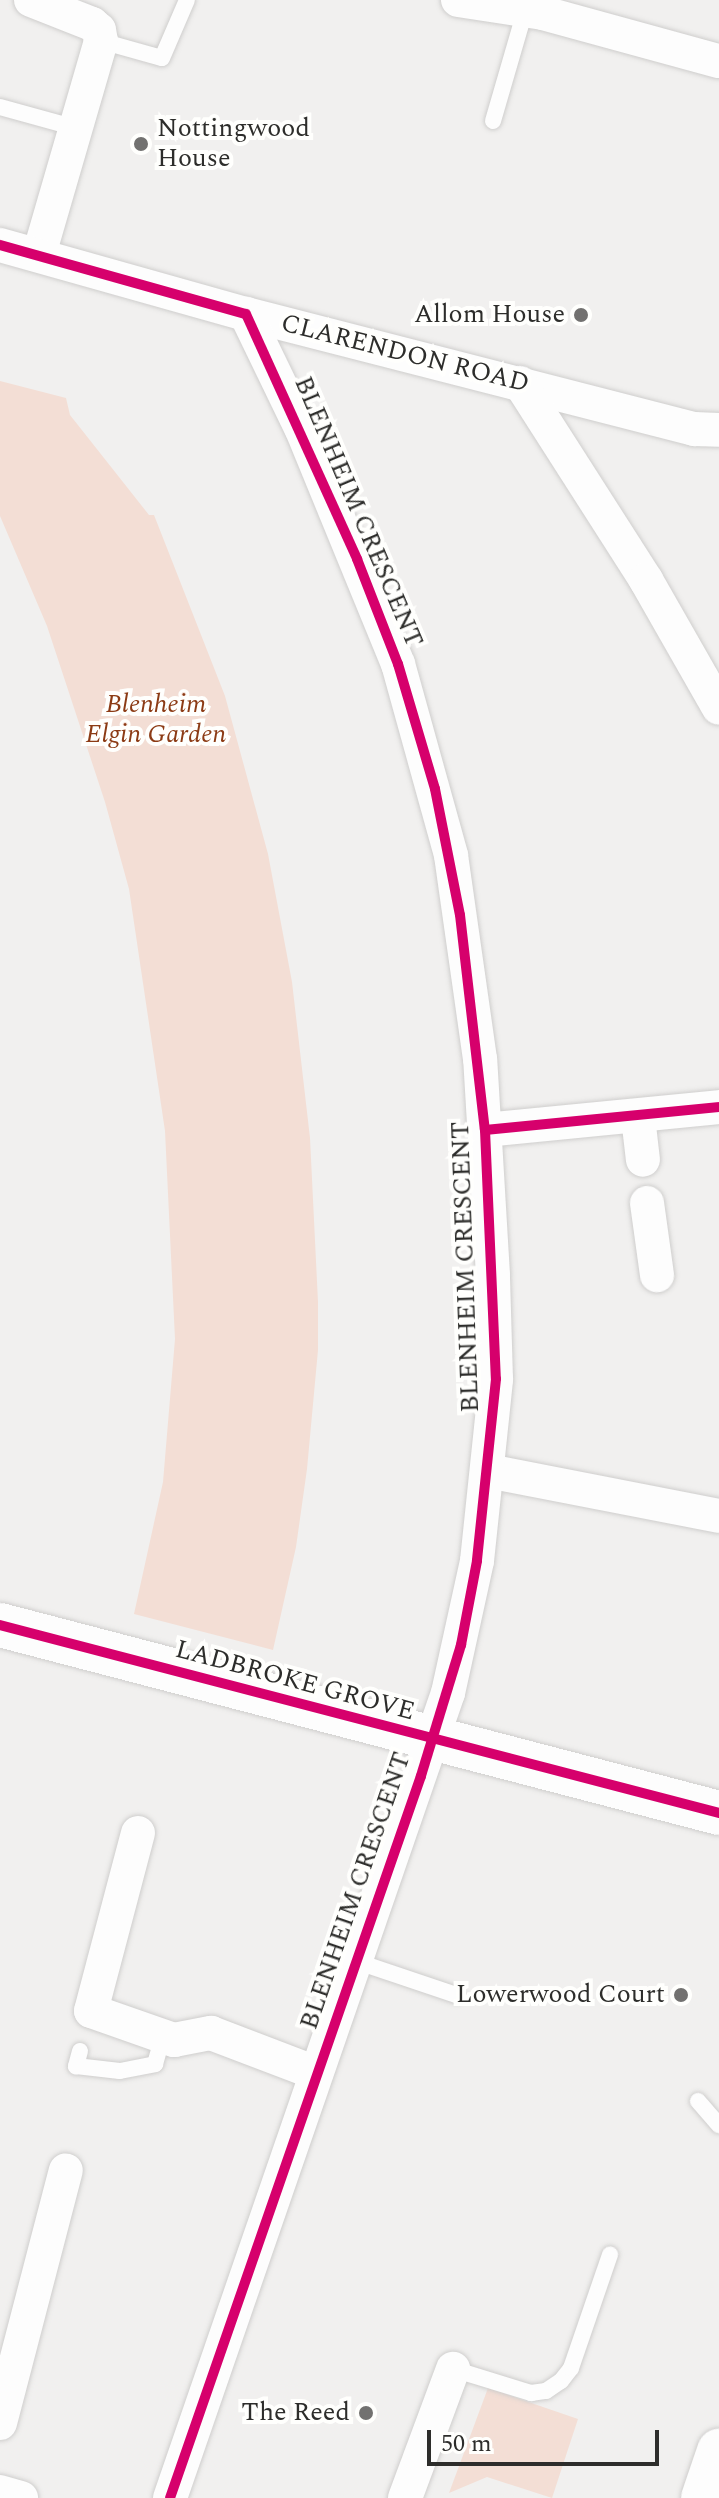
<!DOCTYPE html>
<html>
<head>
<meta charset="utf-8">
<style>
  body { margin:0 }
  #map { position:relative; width:719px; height:2498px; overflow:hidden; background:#f1f0ef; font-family:Spectral,serif }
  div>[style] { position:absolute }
  .green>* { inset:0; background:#f3ded5 }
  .roads { filter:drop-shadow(0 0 2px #cfcecd) drop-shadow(0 0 2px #cfcecd) }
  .service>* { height:16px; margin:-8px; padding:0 8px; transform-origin:8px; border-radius:8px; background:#fdfdfd }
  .minor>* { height:34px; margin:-17px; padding:0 17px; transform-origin:17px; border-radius:17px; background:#fdfdfd }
  .secondary>* { height:44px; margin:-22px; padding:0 22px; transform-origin:22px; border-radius:22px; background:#fdfdfd }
  .cycleway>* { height:10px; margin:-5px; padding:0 5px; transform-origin:5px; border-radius:5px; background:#d6006c }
  .dots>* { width:22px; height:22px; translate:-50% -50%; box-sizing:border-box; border:4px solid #fffffd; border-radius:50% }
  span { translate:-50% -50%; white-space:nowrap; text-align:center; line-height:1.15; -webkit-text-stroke:8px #fffffd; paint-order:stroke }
  .poi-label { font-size:26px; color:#2d2d2b }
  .left { translate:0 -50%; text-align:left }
  .right { translate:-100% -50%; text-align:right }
  .street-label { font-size:26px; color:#2d2d2b }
  .park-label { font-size:26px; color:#8c3b15; font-style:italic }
  .scale { position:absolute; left:427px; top:2430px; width:232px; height:36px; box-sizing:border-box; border:4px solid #2d2d2b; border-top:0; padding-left:10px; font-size:24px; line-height:28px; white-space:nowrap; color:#2d2d2b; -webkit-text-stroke:6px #fffffd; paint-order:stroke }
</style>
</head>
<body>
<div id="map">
  <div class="green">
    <div style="clip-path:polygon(0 381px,66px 398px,70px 415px,149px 515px,154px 515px,225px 696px,268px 854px,292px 982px,310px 1138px,318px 1302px,318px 1350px,307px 1469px,296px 1547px,273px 1650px,134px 1614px,163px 1482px,175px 1339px,165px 1131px,129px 889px,105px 802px,47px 626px,0 516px)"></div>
    <div style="clip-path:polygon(488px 2388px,578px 2419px,552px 2498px,487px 2477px,449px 2493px)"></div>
  </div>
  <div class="roads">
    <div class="service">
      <div style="left:101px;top:41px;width:63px;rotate:15.6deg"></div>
      <div style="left:162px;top:58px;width:63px;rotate:-66.7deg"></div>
      <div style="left:0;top:107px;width:79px;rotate:15.4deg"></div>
      <div style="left:493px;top:121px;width:115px;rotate:-73.8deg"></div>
      <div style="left:355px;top:1961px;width:107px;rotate:18.6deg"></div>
      <div style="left:80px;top:2051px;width:16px;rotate:105deg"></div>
      <div style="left:76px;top:2066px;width:44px;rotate:6.5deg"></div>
      <div style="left:120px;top:2071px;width:36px;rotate:-11deg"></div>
      <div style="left:155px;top:2064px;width:29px;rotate:-74deg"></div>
      <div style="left:698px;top:2101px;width:32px;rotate:49deg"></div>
      <div style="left:453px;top:2369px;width:82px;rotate:17.1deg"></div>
      <div style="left:531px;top:2393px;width:15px;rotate:-8deg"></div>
      <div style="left:546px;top:2391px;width:18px;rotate:-34deg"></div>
      <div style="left:561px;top:2381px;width:16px;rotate:-52deg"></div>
      <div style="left:571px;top:2368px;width:120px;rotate:-71deg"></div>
    </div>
    <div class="minor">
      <div style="left:31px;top:0;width:66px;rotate:21.5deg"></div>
      <div style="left:92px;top:24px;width:9px;rotate:41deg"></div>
      <div style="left:99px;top:30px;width:11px;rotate:80deg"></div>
      <div style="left:101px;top:41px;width:222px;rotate:106.2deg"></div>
      <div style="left:458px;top:0;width:86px;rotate:8.7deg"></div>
      <div style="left:543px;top:13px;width:182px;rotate:15.3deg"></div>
      <div style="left:0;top:245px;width:255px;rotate:15.7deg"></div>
      <div style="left:246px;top:314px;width:463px;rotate:14.4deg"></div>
      <div style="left:694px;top:429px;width:25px;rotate:2deg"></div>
      <div style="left:520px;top:383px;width:234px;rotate:57.4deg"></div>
      <div style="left:646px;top:580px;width:147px;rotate:60.3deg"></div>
      <div style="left:638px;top:1117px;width:43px;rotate:83.4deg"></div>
      <div style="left:485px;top:1130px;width:235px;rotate:-5.6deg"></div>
      <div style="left:647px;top:1203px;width:73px;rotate:82.1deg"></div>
      <div style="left:488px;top:1471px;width:235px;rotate:11deg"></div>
      <div style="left:138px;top:1833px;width:184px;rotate:104.8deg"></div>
      <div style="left:91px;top:2011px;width:88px;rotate:19.3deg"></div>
      <div style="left:174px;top:2040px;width:38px;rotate:-11deg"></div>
      <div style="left:211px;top:2033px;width:112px;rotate:20.9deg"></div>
      <div style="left:0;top:2423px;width:261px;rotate:-75.4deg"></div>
      <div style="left:0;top:2492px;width:22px;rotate:16deg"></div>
      <div style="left:170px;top:2498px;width:852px;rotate:-70.95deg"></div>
      <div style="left:448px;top:1693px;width:135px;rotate:-77.6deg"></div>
      <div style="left:477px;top:1561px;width:183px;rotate:-84deg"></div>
      <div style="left:496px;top:1379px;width:104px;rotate:-91.7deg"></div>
      <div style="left:493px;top:1275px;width:216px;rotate:-93.4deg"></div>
      <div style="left:480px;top:1059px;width:206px;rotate:-98.1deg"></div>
      <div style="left:451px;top:855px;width:198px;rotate:-105.5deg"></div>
      <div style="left:398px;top:664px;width:255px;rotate:-112.3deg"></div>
      <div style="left:301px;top:428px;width:127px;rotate:-115.8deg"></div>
      <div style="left:405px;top:2498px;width:138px;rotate:-69.6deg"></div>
    </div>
    <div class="secondary">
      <div style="left:0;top:1625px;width:743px;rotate:14.65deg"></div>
      <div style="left:703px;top:2498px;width:50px;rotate:-71.2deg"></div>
    </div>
  </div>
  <div class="cycleway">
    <div style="left:0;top:245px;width:255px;rotate:15.7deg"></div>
    <div style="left:246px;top:314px;width:269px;rotate:65.6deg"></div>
    <div style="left:357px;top:559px;width:113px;rotate:68.7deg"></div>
    <div style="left:398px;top:664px;width:130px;rotate:73.5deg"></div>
    <div style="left:435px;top:789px;width:128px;rotate:78.8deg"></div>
    <div style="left:460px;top:915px;width:216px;rotate:83.4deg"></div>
    <div style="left:485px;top:1130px;width:249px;rotate:87.5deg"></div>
    <div style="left:496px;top:1379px;width:183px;rotate:96deg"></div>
    <div style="left:477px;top:1561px;width:86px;rotate:100.8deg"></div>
    <div style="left:461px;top:1645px;width:137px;rotate:107deg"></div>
    <div style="left:421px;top:1776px;width:764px;rotate:109.17deg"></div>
    <div style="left:485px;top:1130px;width:235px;rotate:-5.6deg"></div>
    <div style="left:0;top:1625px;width:743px;rotate:14.65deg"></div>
  </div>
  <div class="dots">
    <div style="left:141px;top:144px;background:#727170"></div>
    <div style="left:581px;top:315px;background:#727170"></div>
    <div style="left:681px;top:1995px;background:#727170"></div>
    <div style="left:366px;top:2413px;background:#727170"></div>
  </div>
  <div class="poi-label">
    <span class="left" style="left:157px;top:144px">Nottingwood<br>House</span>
    <span class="right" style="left:565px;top:315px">Allom House</span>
    <span class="right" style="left:665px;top:1995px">Lowerwood Court</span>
    <span class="right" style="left:350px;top:2413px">The Reed</span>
  </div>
  <div class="street-label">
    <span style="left:405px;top:354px;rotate:14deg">CLARENDON ROAD</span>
    <span style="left:358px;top:512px;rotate:67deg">BLENHEIM CRESCENT</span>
    <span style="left:466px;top:1267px;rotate:-92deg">BLENHEIM CRESCENT</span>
    <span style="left:295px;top:1681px;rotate:15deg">LADBROKE GROVE</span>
    <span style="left:356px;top:1891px;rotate:-71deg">BLENHEIM CRESCENT</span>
  </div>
  <div class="park-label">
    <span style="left:156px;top:720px">Blenheim<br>Elgin Garden</span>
  </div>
  <div class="scale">50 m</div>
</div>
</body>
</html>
